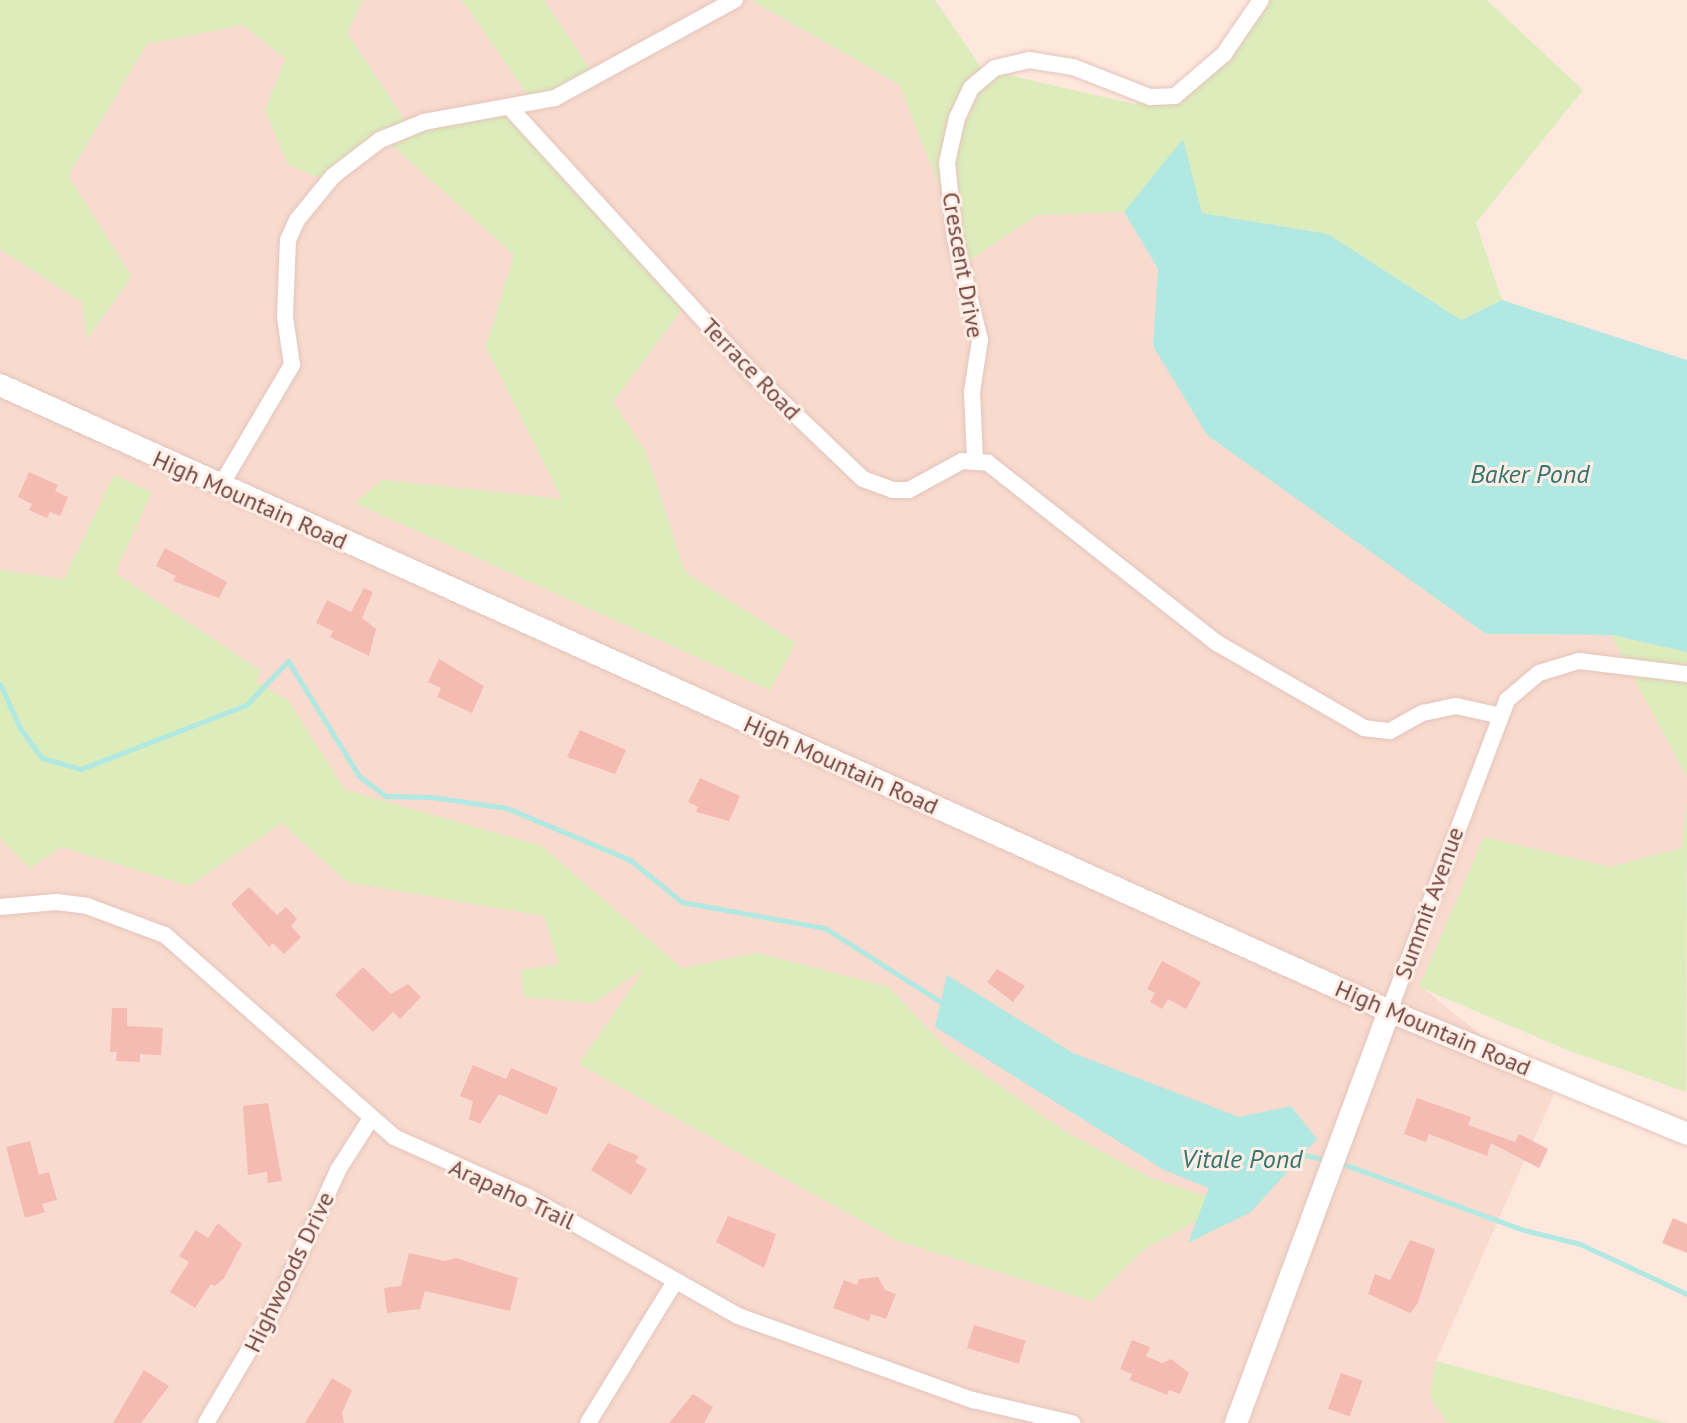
<!DOCTYPE html>
<html>
<head>
<meta charset="utf-8">
<style>
  body { margin:0 }
  #map { position:relative; width:1687px; height:1423px; overflow:hidden; background:#fee8dd; font-family:"PT Sans",sans-serif }
  div>[style] { position:absolute }
  .residential>* { inset:0; background:#f8dace }
  .green>* { inset:0; background:#dcecbb }
  .water>* { inset:0; background:#b1e8e1 }
  .stream>* { height:5px; margin:-2.5px; padding:0 2.5px; transform-origin:2.5px; border-radius:2.5px; background:#b1e8e1 }
  .building>* { inset:0; background:#f5bbb2; transform-origin:0 0 }
  .roads { filter:drop-shadow(0 0 2px #e4c4bc) drop-shadow(0 0 2px #e4c4bc) }
  .street>* { height:16px; margin:-8px; padding:0 8px; transform-origin:8px; border-radius:8px; background:#fff }
  .secondary>* { height:22px; margin:-11px; padding:0 11px; transform-origin:11px; border-radius:11px; background:#fff }
  span { translate:-50% -50%; white-space:nowrap; text-align:center; line-height:1.15; -webkit-text-stroke:6px #ffeee5; paint-order:stroke }
  .street-label { font-size:24px; color:#754844 }
  .water-label { font-size:26px; color:#35756f; font-style:italic }
</style>
</head>
<body>
<div id="map">
  <div class="residential">
    <div style="clip-path:polygon(363px 0,462px 0,538px 110px,593px 74px,544px 0,751px 0,899px 84px,969px 261px,1037px 215px,1124px 212px,1158px 269px,1153px 346px,1486px 634px,1611px 635px,1687px 777px,1687px 875px,1420px 986px,1554px 1094px,1436px 1361px,1430px 1397px,1448px 1423px,0 1423px,0 249px,82px 302px,88px 338px,132px 276px,68px 176px,147px 44px,243px 25px,286px 59px,265px 110px,389px 141px,514px 255px,486px 347px,562px 499px,382px 480px,796px 643px,685px 572px,646px 452px,612px 402px,686px 304px,412px 131px,347px 33px)"></div>
  </div>
  <div class="green">
    <div style="clip-path:polygon(0 0,363px 0,347px 33px,412px 131px,506px 114px,686px 304px,613px 402px,646px 452px,685px 572px,796px 643px,770px 690px,355px 503px,382px 480px,562px 499px,486px 347px,514px 255px,389px 142px,322px 179px,288px 164px,265px 110px,286px 59px,243px 25px,147px 44px,68px 176px,132px 276px,87px 339px,82px 302px,0 249px)"></div>
    <div style="clip-path:polygon(462px 0,544px 0,593px 74px,538px 110px)"></div>
    <div style="clip-path:polygon(751px 0,935px 0,982px 69px,1134px 104px,1185px 94px,1260px 0,1487px 0,1583px 90px,1476px 223px,1502px 300px,1461px 320px,1328px 234px,1202px 213px,1183px 140px,1124px 212px,1037px 215px,969px 261px,899px 84px)"></div>
    <div style="clip-path:polygon(114px 475px,152px 492px,115px 573px,261px 671px,256px 682px,288px 700px,345px 790px,542px 846px,682px 968px,757px 953px,889px 987px,945px 1047px,1066px 1132px,1153px 1179px,1229px 1203px,1142px 1251px,1092px 1301px,898px 1241px,579px 1064px,645px 968px,593px 1003px,524px 997px,521px 970px,559px 964px,544px 916px,347px 882px,282px 823px,189px 886px,62px 847px,30px 868px,0 838px,0 570px,64px 579px)"></div>
    <div style="clip-path:polygon(1611px 635px,1687px 652px,1687px 777px)"></div>
    <div style="clip-path:polygon(1687px 803px,1686px 1092px,1567px 1050px,1419px 987px,1484px 837px,1610px 867px,1682px 848px)"></div>
    <div style="clip-path:polygon(1436px 1361px,1667px 1423px,1448px 1423px,1430px 1397px)"></div>
  </div>
  <div class="water">
    <div style="clip-path:polygon(1183px 139px,1202px 213px,1328px 234px,1461px 320px,1502px 300px,1687px 360px,1687px 652px,1611px 635px,1486px 634px,1207px 435px,1153px 346px,1158px 269px,1124px 212px)"></div>
    <div style="clip-path:polygon(947px 975px,1073px 1053px,1239px 1117px,1291px 1106px,1317px 1139px,1251px 1212px,1188px 1243px,1209px 1188px,1164px 1170px,935px 1027px)"></div>
  </div>
  <div class="stream">
    <div style="left:0;top:684px;width:48px;rotate:65.6deg"></div>
    <div style="left:20px;top:728px;width:37px;rotate:54deg"></div>
    <div style="left:42px;top:758px;width:41px;rotate:15.8deg"></div>
    <div style="left:81px;top:769px;width:177px;rotate:-21.2deg"></div>
    <div style="left:246px;top:705px;width:61px;rotate:-46.3deg"></div>
    <div style="left:288px;top:661px;width:135px;rotate:58.3deg"></div>
    <div style="left:359px;top:776px;width:34px;rotate:37deg"></div>
    <div style="left:386px;top:796px;width:46px;rotate:1.2deg"></div>
    <div style="left:432px;top:797px;width:76px;rotate:8.3deg"></div>
    <div style="left:507px;top:808px;width:134px;rotate:22.9deg"></div>
    <div style="left:630px;top:860px;width:67px;rotate:38.9deg"></div>
    <div style="left:682px;top:902px;width:145px;rotate:10.3deg"></div>
    <div style="left:825px;top:928px;width:141px;rotate:32.6deg"></div>
    <div style="left:1298px;top:1154px;width:31px;rotate:11deg"></div>
    <div style="left:1338px;top:1162px;width:198px;rotate:20.1deg"></div>
    <div style="left:1524px;top:1230px;width:58px;rotate:14deg"></div>
    <div style="left:1580px;top:1244px;width:118px;rotate:25deg"></div>
  </div>
  <div class="building">
    <div style="clip-path:polygon(29px 472px,58px 485px,55px 491px,68px 497px,60px 516px,50px 512px,47px 518px,29px 510px,32px 504px,18px 497px)"></div>
    <div style="clip-path:polygon(165px 548px,227px 582px,219px 598px,173px 581px,176px 576px,156px 566px)"></div>
    <div style="clip-path:polygon(364px 588px,373px 592px,362px 618px,376px 629px,369px 656px,330px 637px,333px 631px,316px 623px,327px 600px,351px 612px)"></div>
    <div style="clip-path:polygon(439px 659px,484px 686px,472px 713px,437px 697px,441px 688px,428px 682px)"></div>
    <div style="clip-path:polygon(580px 730px,626px 750px,615px 774px,567px 757px)"></div>
    <div style="clip-path:polygon(700px 778px,740px 796px,729px 821px,696px 812px,698px 807px,688px 802px)"></div>
    <div style="clip-path:polygon(249px 887px,277px 915px,286px 907px,297px 919px,291px 926px,301px 937px,284px 954px,273px 943px,269px 947px,231px 904px)"></div>
    <div style="clip-path:polygon(1162px 961px,1201px 982px,1186px 1009px,1168px 999px,1162px 1009px,1150px 1002px,1155px 993px,1147px 989px)"></div>
    <div style="clip-path:polygon(363px 967px,391px 994px,408px 984px,421px 997px,400px 1019px,393px 1012px,373px 1032px,335px 995px)"></div>
    <div style="clip-path:polygon(997px 969px,1025px 986px,1013px 1002px,987px 982px)"></div>
    <div style="clip-path:polygon(112px 1008px,127px 1008px,127px 1026px,163px 1028px,161px 1055px,140px 1054px,140px 1062px,116px 1061px,117px 1052px,110px 1052px)"></div>
    <div style="clip-path:polygon(473px 1065px,506px 1079px,511px 1068px,558px 1088px,547px 1115px,499px 1094px,480px 1124px,469px 1119px,473px 1101px,460px 1096px)"></div>
    <div style="clip-path:polygon(1417px 1098px,1471px 1117px,1468px 1125px,1515px 1142px,1519px 1134px,1548px 1149px,1539px 1168px,1491px 1143px,1487px 1156px,1429px 1134px,1426px 1142px,1404px 1134px)"></div>
    <div style="clip-path:polygon(268px 1103px,282px 1181px,268px 1183px,267px 1172px,248px 1175px,243px 1106px)"></div>
    <div style="clip-path:polygon(30px 1141px,39px 1175px,49px 1172px,57px 1200px,42px 1204px,45px 1212px,25px 1218px,6px 1147px)"></div>
    <div style="clip-path:polygon(608px 1143px,639px 1156px,635px 1162px,647px 1169px,631px 1195px,591px 1170px)"></div>
    <div style="clip-path:polygon(728px 1216px,776px 1234px,764px 1268px,716px 1242px)"></div>
    <div style="clip-path:polygon(1673px 1218px,1687px 1224px,1687px 1253px,1662px 1243px)"></div>
    <div style="clip-path:polygon(218px 1223px,242px 1244px,224px 1278px,215px 1286px,211px 1284px,195px 1308px,170px 1292px,189px 1262px,179px 1256px,196px 1230px,208px 1238px)"></div>
    <div style="clip-path:polygon(1410px 1240px,1435px 1249px,1418px 1303px,1410px 1313px,1368px 1294px,1375px 1274px,1390px 1280px)"></div>
    <div style="clip-path:polygon(409px 1253px,445px 1261px,456px 1258px,518px 1278px,510px 1311px,425px 1291px,420px 1309px,387px 1313px,384px 1288px,401px 1286px)"></div>
    <div style="clip-path:polygon(878px 1277px,885px 1290px,896px 1294px,886px 1319px,871px 1314px,869px 1321px,833px 1308px,844px 1280px,857px 1285px,859px 1279px)"></div>
    <div style="left:974px;top:1325px;width:54px;height:24px;rotate:17deg"></div>
    <div style="clip-path:polygon(1132px 1340px,1150px 1347px,1146px 1356px,1162px 1363px,1171px 1359px,1189px 1373px,1180px 1394px,1169px 1390px,1167px 1395px,1130px 1380px,1132px 1374px,1120px 1369px)"></div>
    <div style="clip-path:polygon(144px 1370px,169px 1386px,141px 1423px,113px 1423px)"></div>
    <div style="left:1341px;top:1373px;width:23px;height:38px;rotate:20deg"></div>
    <div style="clip-path:polygon(332px 1378px,352px 1390px,342px 1413px,344px 1423px,305px 1423px)"></div>
    <div style="clip-path:polygon(693px 1394px,713px 1407px,704px 1423px,669px 1423px)"></div>
  </div>
  <div class="roads">
    <div class="street">
      <div style="left:512px;top:110px;width:356px;rotate:47.6deg"></div>
      <div style="left:752px;top:373px;width:153px;rotate:43.7deg"></div>
      <div style="left:863px;top:479px;width:32px;rotate:20deg"></div>
      <div style="left:893px;top:490px;width:16px"></div>
      <div style="left:909px;top:490px;width:60px;rotate:-28.7deg"></div>
      <div style="left:962px;top:461px;width:26px;rotate:4deg"></div>
      <div style="left:988px;top:463px;width:291px;rotate:38.2deg"></div>
      <div style="left:1217px;top:643px;width:170px;rotate:30deg"></div>
      <div style="left:1364px;top:728px;width:26px;rotate:7deg"></div>
      <div style="left:1390px;top:731px;width:38px;rotate:-29deg"></div>
      <div style="left:1423px;top:713px;width:34px;rotate:-12deg"></div>
      <div style="left:1456px;top:706px;width:42px;rotate:12.4deg"></div>
      <div style="left:975px;top:460px;width:68px;rotate:-92.5deg"></div>
      <div style="left:972px;top:392px;width:53px;rotate:-81.3deg"></div>
      <div style="left:980px;top:340px;width:104px;rotate:-103.9deg"></div>
      <div style="left:955px;top:239px;width:76px;rotate:-96deg"></div>
      <div style="left:947px;top:163px;width:46px;rotate:-77.5deg"></div>
      <div style="left:957px;top:118px;width:33px;rotate:-65deg"></div>
      <div style="left:971px;top:88px;width:31px;rotate:-40deg"></div>
      <div style="left:995px;top:68px;width:35px;rotate:-13deg"></div>
      <div style="left:1029px;top:60px;width:45px;rotate:9deg"></div>
      <div style="left:1073px;top:67px;width:83px;rotate:21.3deg"></div>
      <div style="left:1150px;top:97px;width:25px;rotate:-2deg"></div>
      <div style="left:1175px;top:96px;width:65px;rotate:-40.6deg"></div>
      <div style="left:1224px;top:54px;width:65px;rotate:-55.6deg"></div>
      <div style="left:220px;top:487px;width:142px;rotate:-59.5deg"></div>
      <div style="left:292px;top:365px;width:49px;rotate:-98.3deg"></div>
      <div style="left:285px;top:317px;width:77px;rotate:-87.8deg"></div>
      <div style="left:288px;top:240px;width:22px;rotate:-66deg"></div>
      <div style="left:297px;top:220px;width:57px;rotate:-50.7deg"></div>
      <div style="left:333px;top:176px;width:59px;rotate:-37.5deg"></div>
      <div style="left:380px;top:140px;width:48px;rotate:-22.2deg"></div>
      <div style="left:424px;top:122px;width:133px;rotate:-10.4deg"></div>
      <div style="left:555px;top:98px;width:205px;rotate:-28.6deg"></div>
      <div style="left:0;top:907px;width:56px;rotate:-5.1deg"></div>
      <div style="left:56px;top:902px;width:31px;rotate:7deg"></div>
      <div style="left:87px;top:906px;width:83px;rotate:20.4deg"></div>
      <div style="left:165px;top:935px;width:305px;rotate:41.4deg"></div>
      <div style="left:394px;top:1137px;width:147px;rotate:24.1deg"></div>
      <div style="left:528px;top:1197px;width:241px;rotate:29.5deg"></div>
      <div style="left:738px;top:1316px;width:250px;rotate:19.7deg"></div>
      <div style="left:973px;top:1400px;width:102px;rotate:13.1deg"></div>
      <div style="left:1389px;top:1011px;width:333px;rotate:-69.2deg"></div>
      <div style="left:1507px;top:700px;width:42px;rotate:-40.2deg"></div>
      <div style="left:1539px;top:673px;width:42px;rotate:-16.7deg"></div>
      <div style="left:1579px;top:661px;width:109px;rotate:6.9deg"></div>
      <div style="left:206px;top:1423px;width:145px;rotate:-59.4deg"></div>
      <div style="left:280px;top:1298px;width:141px;rotate:-65.6deg"></div>
      <div style="left:338px;top:1170px;width:59px;rotate:-57.4deg"></div>
      <div style="left:588px;top:1423px;width:164px;rotate:-58.4deg"></div>
    </div>
    <div class="secondary">
      <div style="left:0;top:385px;width:1524px;rotate:24.26deg"></div>
      <div style="left:1389px;top:1011px;width:322px;rotate:22.4deg"></div>
      <div style="left:1236px;top:1423px;width:439px;rotate:-69.6deg"></div>
    </div>
  </div>
  <div class="street-label">
    <span style="left:963px;top:265px;rotate:80deg">Crescent Drive</span>
    <span style="left:751px;top:369px;rotate:46deg">Terrace Road</span>
    <span style="left:250px;top:500px;rotate:24deg">High Mountain Road</span>
    <span style="left:841px;top:765px;rotate:24deg">High Mountain Road</span>
    <span style="left:1429px;top:903px;rotate:-70deg">Summit Avenue</span>
    <span style="left:1433px;top:1028px;rotate:23deg">High Mountain Road</span>
    <span style="left:512px;top:1194px;rotate:25deg">Arapaho Trail</span>
    <span style="left:289px;top:1272px;rotate:-64deg">Highwoods Drive</span>
  </div>
  <div class="water-label">
    <span style="left:1530px;top:474px">Baker Pond</span>
    <span style="left:1242px;top:1159px">Vitale Pond</span>
  </div>
</div>
</body>
</html>
